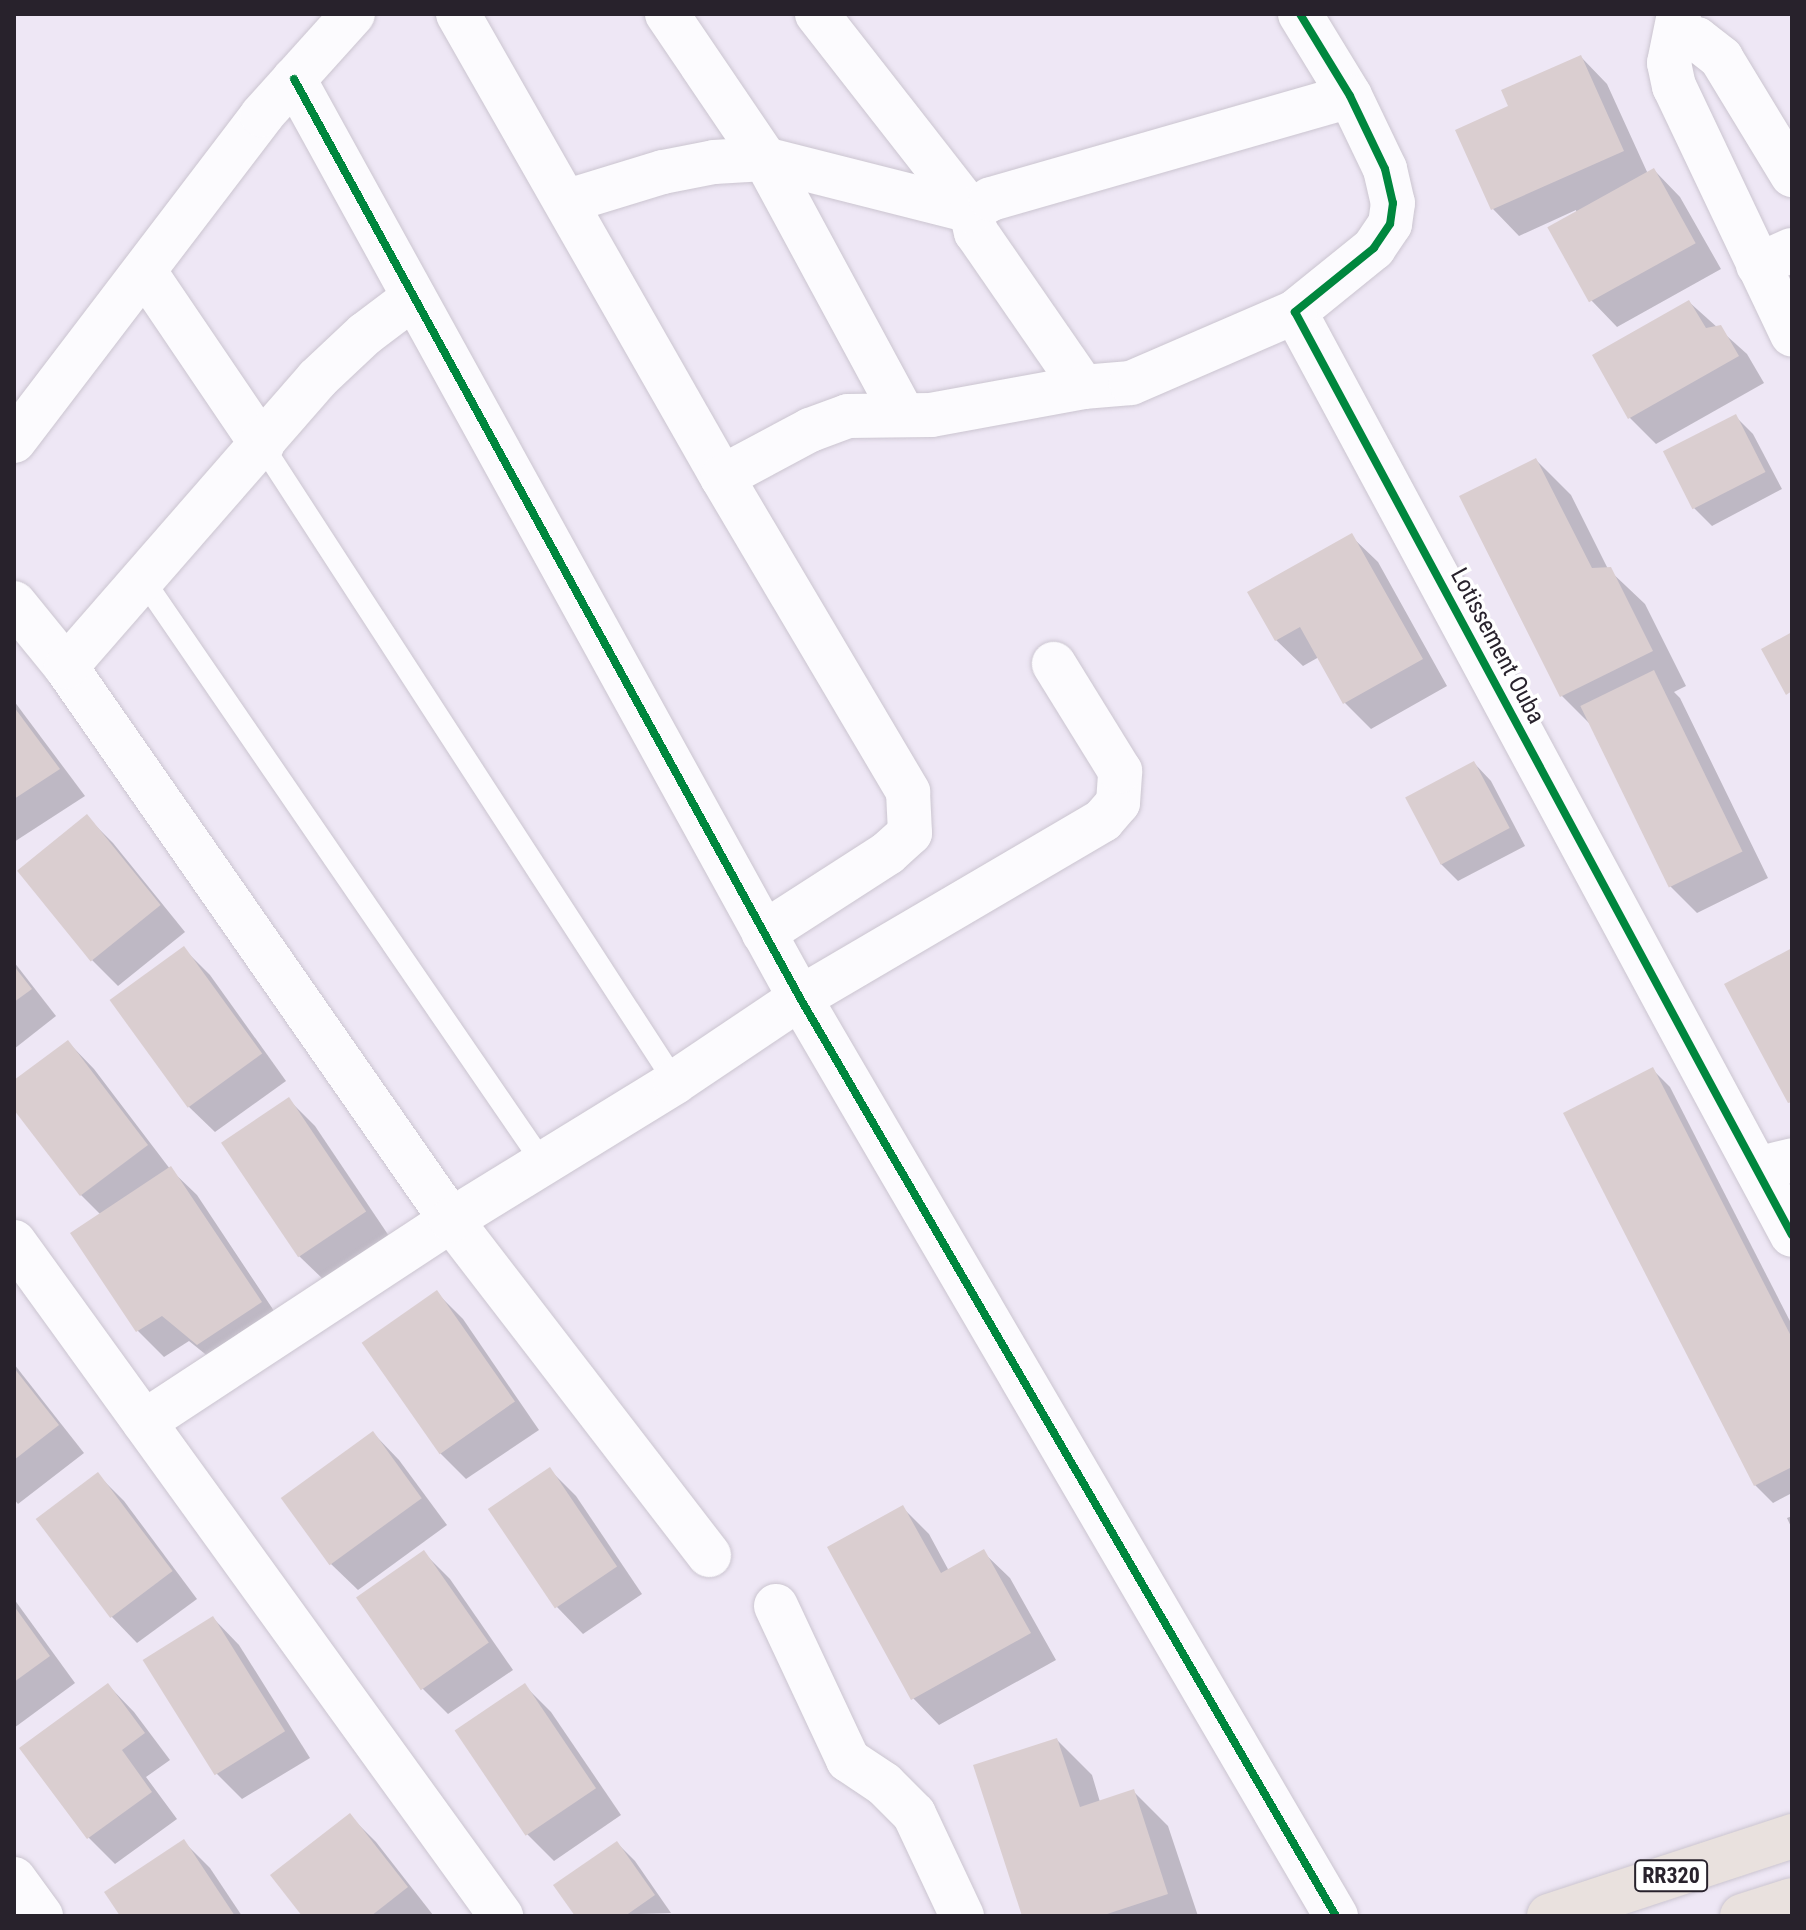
<!DOCTYPE html>
<html>
<head>
<meta charset="utf-8">
<style>
  body { margin:0 }
  #map { position:relative; width:1806px; height:1930px; overflow:hidden; background:#eee7f5; font-family:"Roboto Condensed",sans-serif }
  div>[style] { position:absolute }
  .shadow>* { inset:0; background:#0003 }
  .building>* { inset:0; background:#daced0; transform-origin:0 0 }
  .roads { filter:drop-shadow(0 0 2px #cbc5d0) drop-shadow(0 0 2px #cbc5d0) }
  .lane>* { height:22px; margin:-11px; padding:0 11px; transform-origin:11px; border-radius:11px; background:#fcfbfe }
  .street>* { height:44px; margin:-22px; padding:0 22px; transform-origin:22px; border-radius:22px; background:#fcfbfe }
  .primary>* { height:44px; margin:-22px; padding:0 22px; transform-origin:22px; border-radius:22px; background:#e9e1de }
  .cycleway>* { height:8px; margin:-4px; padding:0 4px; transform-origin:4px; border-radius:4px; background:#00873e }
  span { translate:-50% -50%; white-space:nowrap; text-align:center; line-height:1.15; -webkit-text-stroke:7px #fff; paint-order:stroke }
  .shield-label span { padding:2px 6px; background:#fff; border:2px solid; border-radius:6px; -webkit-text-stroke-width:0 }
  .shield-label { font-size:22px; color:#28222c; font-weight:700 }
  .street-label { font-size:24px; color:#28222c }
  .frame { position:absolute; inset:0; border:16px solid #28222c; pointer-events:none }
</style>
</head>
<body>
<div id="map">
  <div class="shadow">
    <div style="clip-path:polygon(1581px 57px,1607px 84px,1648px 174px,1654px 170px,1680px 197px,1721px 269px,1617px 327px,1591px 300px,1576px 210px,1519px 236px,1493px 209px,1458px 131px,1511px 107px)"></div>
    <div style="clip-path:polygon(1689px 302px,1747px 354px,1764px 383px,1656px 444px,1630px 418px,1594px 356px)"></div>
    <div style="clip-path:polygon(1735px 416px,1753px 434px,1782px 489px,1712px 526px,1694px 508px)"></div>
    <div style="clip-path:polygon(1536px 460px,1571px 495px,1608px 569px,1645px 604px,1686px 686px,1674px 692px,1680px 698px,1768px 878px,1697px 913px,1670px 886px,1593px 727px,1562px 696px)"></div>
    <div style="clip-path:polygon(1351px 536px,1378px 562px,1447px 686px,1371px 729px,1345px 703px,1319px 657px,1303px 666px,1276px 640px)"></div>
    <div style="clip-path:polygon(14px 701px,85px 796px,14px 842px)"></div>
    <div style="clip-path:polygon(1474px 763px,1491px 781px,1525px 846px,1458px 881px,1440px 863px)"></div>
    <div style="clip-path:polygon(87px 817px,113px 843px,185px 932px,118px 986px,92px 960px,20px 870px)"></div>
    <div style="clip-path:polygon(183px 948px,210px 975px,286px 1081px,215px 1132px,188px 1106px)"></div>
    <div style="clip-path:polygon(14px 962px,56px 1016px,14px 1049px)"></div>
    <div style="clip-path:polygon(68px 1042px,94px 1069px,170px 1169px,197px 1195px,286px 1329px,225px 1370px,189px 1341px,164px 1357px,138px 1331px,73px 1234px,101px 1215px,81px 1195px,14px 1106px,14px 1083px)"></div>
    <div style="clip-path:polygon(1653px 1070px,1670px 1087px,1792px 1325px,1792px 1493px,1773px 1503px,1755px 1485px)"></div>
    <div style="clip-path:polygon(288px 1099px,315px 1126px,391px 1239px,326px 1282px,299px 1256px)"></div>
    <div style="clip-path:polygon(437px 1293px,463px 1319px,539px 1430px,466px 1479px,439px 1452px)"></div>
    <div style="clip-path:polygon(14px 1364px,84px 1453px,18px 1504px,14px 1499px)"></div>
    <div style="clip-path:polygon(373px 1433px,399px 1460px,447px 1525px,358px 1590px,331px 1564px)"></div>
    <div style="clip-path:polygon(550px 1470px,576px 1496px,642px 1594px,583px 1634px,557px 1607px,491px 1510px)"></div>
    <div style="clip-path:polygon(98px 1475px,124px 1501px,197px 1599px,137px 1643px,111px 1616px)"></div>
    <div style="clip-path:polygon(903px 1508px,929px 1534px,949px 1571px,983px 1552px,1010px 1578px,1056px 1660px,939px 1725px,913px 1698px)"></div>
    <div style="clip-path:polygon(1792px 1516px,1792px 1529px,1787px 1518px)"></div>
    <div style="clip-path:polygon(424px 1553px,450px 1579px,513px 1670px,448px 1714px,422px 1688px,359px 1597px)"></div>
    <div style="clip-path:polygon(14px 1599px,75px 1683px,14px 1728px)"></div>
    <div style="clip-path:polygon(213px 1618px,239px 1645px,310px 1758px,242px 1799px,216px 1773px)"></div>
    <div style="clip-path:polygon(108px 1685px,134px 1712px,170px 1760px,146px 1777px,177px 1819px,115px 1864px,89px 1838px,22px 1748px)"></div>
    <div style="clip-path:polygon(524px 1685px,551px 1712px,621px 1815px,554px 1861px,527px 1834px,457px 1730px)"></div>
    <div style="clip-path:polygon(1057px 1740px,1092px 1775px,1100px 1802px,1133px 1791px,1168px 1826px,1198px 1916px,1024px 1916px)"></div>
    <div style="clip-path:polygon(350px 1816px,376px 1842px,433px 1915px,305px 1916px)"></div>
    <div style="clip-path:polygon(184px 1842px,210px 1868px,242px 1916px,122px 1916px)"></div>
    <div style="clip-path:polygon(617px 1843px,635px 1861px,671px 1913px,577px 1916px)"></div>
  </div>
  <div class="building">
    <div style="clip-path:polygon(1581px 55px,1624px 151px,1491px 210px,1455px 130px,1508px 106px,1501px 90px)"></div>
    <div style="left:1654px;top:168px;width:86px;height:122px;rotate:61deg"></div>
    <div style="clip-path:polygon(1689px 300px,1706px 328px,1721px 325px,1739px 356px,1628px 419px,1592px 355px)"></div>
    <div style="left:1736px;top:414px;width:65px;height:82px;rotate:63deg"></div>
    <div style="clip-path:polygon(1536px 458px,1592px 568px,1611px 567px,1653px 651px,1560px 697px,1459px 496px)"></div>
    <div style="clip-path:polygon(1352px 533px,1423px 659px,1343px 704px,1300px 627px,1275px 641px,1247px 592px)"></div>
    <div style="clip-path:polygon(1792px 632px,1792px 691px,1786px 695px,1761px 649px)"></div>
    <div style="left:1654px;top:670px;width:202px;height:82px;rotate:64deg"></div>
    <div style="clip-path:polygon(14px 707px,60px 769px,14px 799px)"></div>
    <div style="left:1474px;top:761px;width:76px;height:78px;rotate:62deg"></div>
    <div style="left:87px;top:814px;width:117px;height:90px;rotate:51deg"></div>
    <div style="left:184px;top:946px;width:133px;height:92px;rotate:54deg"></div>
    <div style="clip-path:polygon(1792px 948px,1792px 1102px,1788px 1103px,1724px 984px)"></div>
    <div style="clip-path:polygon(14px 966px,32px 989px,14px 1002px)"></div>
    <div style="clip-path:polygon(68px 1040px,148px 1145px,80px 1196px,14px 1110px,14px 1080px)"></div>
    <div style="clip-path:polygon(1653px 1067px,1792px 1338px,1792px 1467px,1754px 1486px,1563px 1113px)"></div>
    <div style="left:289px;top:1097px;width:138px;height:82px;rotate:56deg"></div>
    <div style="clip-path:polygon(171px 1166px,262px 1302px,197px 1345px,162px 1316px,136px 1332px,70px 1233px)"></div>
    <div style="left:437px;top:1290px;width:136px;height:92px;rotate:55deg"></div>
    <div style="clip-path:polygon(14px 1368px,59px 1425px,14px 1460px)"></div>
    <div style="left:373px;top:1431px;width:83px;height:114px;rotate:54deg"></div>
    <div style="left:550px;top:1467px;width:120px;height:75px;rotate:56deg"></div>
    <div style="left:98px;top:1472px;width:124px;height:78px;rotate:53deg"></div>
    <div style="clip-path:polygon(903px 1505px,941px 1573px,984px 1549px,1031px 1633px,911px 1700px,827px 1547px)"></div>
    <div style="left:424px;top:1550px;width:113px;height:83px;rotate:55deg"></div>
    <div style="clip-path:polygon(14px 1606px,50px 1656px,14px 1682px)"></div>
    <div style="left:213px;top:1616px;width:136px;height:83px;rotate:58deg"></div>
    <div style="clip-path:polygon(108px 1683px,145px 1733px,122px 1750px,152px 1792px,87px 1839px,19px 1748px)"></div>
    <div style="left:525px;top:1683px;width:127px;height:85px;rotate:56deg"></div>
    <div style="clip-path:polygon(1057px 1738px,1080px 1807px,1134px 1789px,1168px 1894px,1101px 1916px,1022px 1916px,973px 1765px)"></div>
    <div style="clip-path:polygon(350px 1813px,408px 1887px,371px 1916px,302px 1916px,270px 1875px)"></div>
    <div style="clip-path:polygon(184px 1839px,235px 1916px,120px 1916px,104px 1892px)"></div>
    <div style="clip-path:polygon(617px 1841px,655px 1895px,625px 1916px,575px 1916px,553px 1885px)"></div>
  </div>
  <div class="roads">
    <div class="lane">
      <div style="left:262px;top:445px;width:759px;rotate:57.04deg"></div>
      <div style="left:144px;top:581px;width:706px;rotate:55.57deg"></div>
    </div>
    <div class="street">
      <div style="left:458px;top:14px;width:533px;rotate:60.31deg"></div>
      <div style="left:722px;top:477px;width:366px;rotate:59.4deg"></div>
      <div style="left:908px;top:792px;width:41px;rotate:87.2deg"></div>
      <div style="left:910px;top:833px;width:30px;rotate:138deg"></div>
      <div style="left:888px;top:853px;width:148px;rotate:147.2deg"></div>
      <div style="left:667px;top:14px;width:175px;rotate:55.9deg"></div>
      <div style="left:765px;top:159px;width:290px;rotate:61.6deg"></div>
      <div style="left:817px;top:14px;width:250px;rotate:52deg"></div>
      <div style="left:971px;top:211px;width:22px;rotate:77deg"></div>
      <div style="left:976px;top:232px;width:188px;rotate:55.4deg"></div>
      <div style="left:1300px;top:14px;width:96px;rotate:58.6deg"></div>
      <div style="left:1350px;top:96px;width:81px;rotate:64.4deg"></div>
      <div style="left:1385px;top:169px;width:35px;rotate:77deg"></div>
      <div style="left:1393px;top:203px;width:21px;rotate:98deg"></div>
      <div style="left:1390px;top:224px;width:29px;rotate:124deg"></div>
      <div style="left:1374px;top:248px;width:102px;rotate:141deg"></div>
      <div style="left:1295px;top:312px;width:1048px;rotate:61.7deg"></div>
      <div style="left:1679px;top:14px;width:50px;rotate:101.5deg"></div>
      <div style="left:1669px;top:63px;width:24px;rotate:78deg"></div>
      <div style="left:1674px;top:86px;width:275px;rotate:64.6deg"></div>
      <div style="left:1677px;top:36px;width:20px;rotate:9deg"></div>
      <div style="left:1697px;top:39px;width:31px;rotate:38deg"></div>
      <div style="left:1721px;top:58px;width:137px;rotate:58.7deg"></div>
      <div style="left:294px;top:79px;width:1049px;rotate:61.16deg"></div>
      <div style="left:800px;top:998px;width:1063px;rotate:59.72deg"></div>
      <div style="left:568px;top:201px;width:99px;rotate:-17deg"></div>
      <div style="left:663px;top:172px;width:52px;rotate:-11.1deg"></div>
      <div style="left:714px;top:162px;width:51px;rotate:-3.4deg"></div>
      <div style="left:765px;top:159px;width:212px;rotate:14.2deg"></div>
      <div style="left:971px;top:211px;width:23px;rotate:-31deg"></div>
      <div style="left:991px;top:199px;width:373px;rotate:-16deg"></div>
      <div style="left:1758px;top:265px;width:37px;rotate:-24deg"></div>
      <div style="left:145px;top:272px;width:209px;rotate:55.9deg"></div>
      <div style="left:14px;top:441px;width:410px;rotate:-52.7deg"></div>
      <div style="left:262px;top:115px;width:136px;rotate:-48deg"></div>
      <div style="left:722px;top:477px;width:100px;rotate:-28.1deg"></div>
      <div style="left:810px;top:430px;width:40px;rotate:-20.2deg"></div>
      <div style="left:848px;top:416px;width:83px;rotate:-0.7deg"></div>
      <div style="left:931px;top:415px;width:155px;rotate:-10.4deg"></div>
      <div style="left:1083px;top:387px;width:48px;rotate:-4.8deg"></div>
      <div style="left:1131px;top:383px;width:179px;rotate:-23.4deg"></div>
      <div style="left:14px;top:603px;width:82px;rotate:50.9deg"></div>
      <div style="left:66px;top:667px;width:674px;rotate:55.15deg"></div>
      <div style="left:451px;top:1220px;width:423px;rotate:52.4deg"></div>
      <div style="left:66px;top:667px;width:382px;rotate:-48.9deg"></div>
      <div style="left:317px;top:379px;width:66px;rotate:-43.2deg"></div>
      <div style="left:365px;top:334px;width:61px;rotate:-37.1deg"></div>
      <div style="left:1757px;top:1169px;width:36px;rotate:-14deg"></div>
      <div style="left:14px;top:1242px;width:832px;rotate:54.15deg"></div>
      <div style="left:144px;top:1422px;width:367px;rotate:-33.3deg"></div>
      <div style="left:451px;top:1220px;width:263px;rotate:-31.6deg"></div>
      <div style="left:675px;top:1082px;width:151px;rotate:-33.9deg"></div>
      <div style="left:800px;top:998px;width:351px;rotate:-30.4deg"></div>
      <div style="left:1103px;top:820px;width:23px;rotate:-49deg"></div>
      <div style="left:1118px;top:803px;width:32px;rotate:-86deg"></div>
      <div style="left:1120px;top:771px;width:126px;rotate:-121.7deg"></div>
      <div style="left:776px;top:1606px;width:170px;rotate:64.9deg"></div>
      <div style="left:848px;top:1760px;width:43px;rotate:33.7deg"></div>
      <div style="left:884px;top:1784px;width:42px;rotate:45deg"></div>
      <div style="left:914px;top:1814px;width:113px;rotate:64.8deg"></div>
      <div style="left:14px;top:1879px;width:46px;rotate:53.9deg"></div>
    </div>
    <div class="primary">
      <div style="left:1549px;top:1916px;width:256px;rotate:-18.2deg"></div>
      <div style="left:1742px;top:1916px;width:52px;rotate:-17.7deg"></div>
    </div>
  </div>
  <div class="cycleway">
    <div style="left:1300px;top:14px;width:96px;rotate:58.6deg"></div>
    <div style="left:1350px;top:96px;width:81px;rotate:64.4deg"></div>
    <div style="left:1385px;top:169px;width:35px;rotate:77deg"></div>
    <div style="left:1393px;top:203px;width:21px;rotate:98deg"></div>
    <div style="left:1390px;top:224px;width:29px;rotate:124deg"></div>
    <div style="left:1374px;top:248px;width:102px;rotate:141deg"></div>
    <div style="left:1295px;top:312px;width:1048px;rotate:61.7deg"></div>
    <div style="left:294px;top:79px;width:1049px;rotate:61.16deg"></div>
    <div style="left:800px;top:998px;width:1063px;rotate:59.72deg"></div>
  </div>
  <div class="shield-label">
    <span style="left:1671px;top:1876px">RR320</span>
  </div>
  <div class="street-label">
    <span style="left:1497px;top:646px;rotate:62deg">Lotissement Ouba</span>
  </div>
  <div class="frame"></div>
</div>
</body>
</html>
